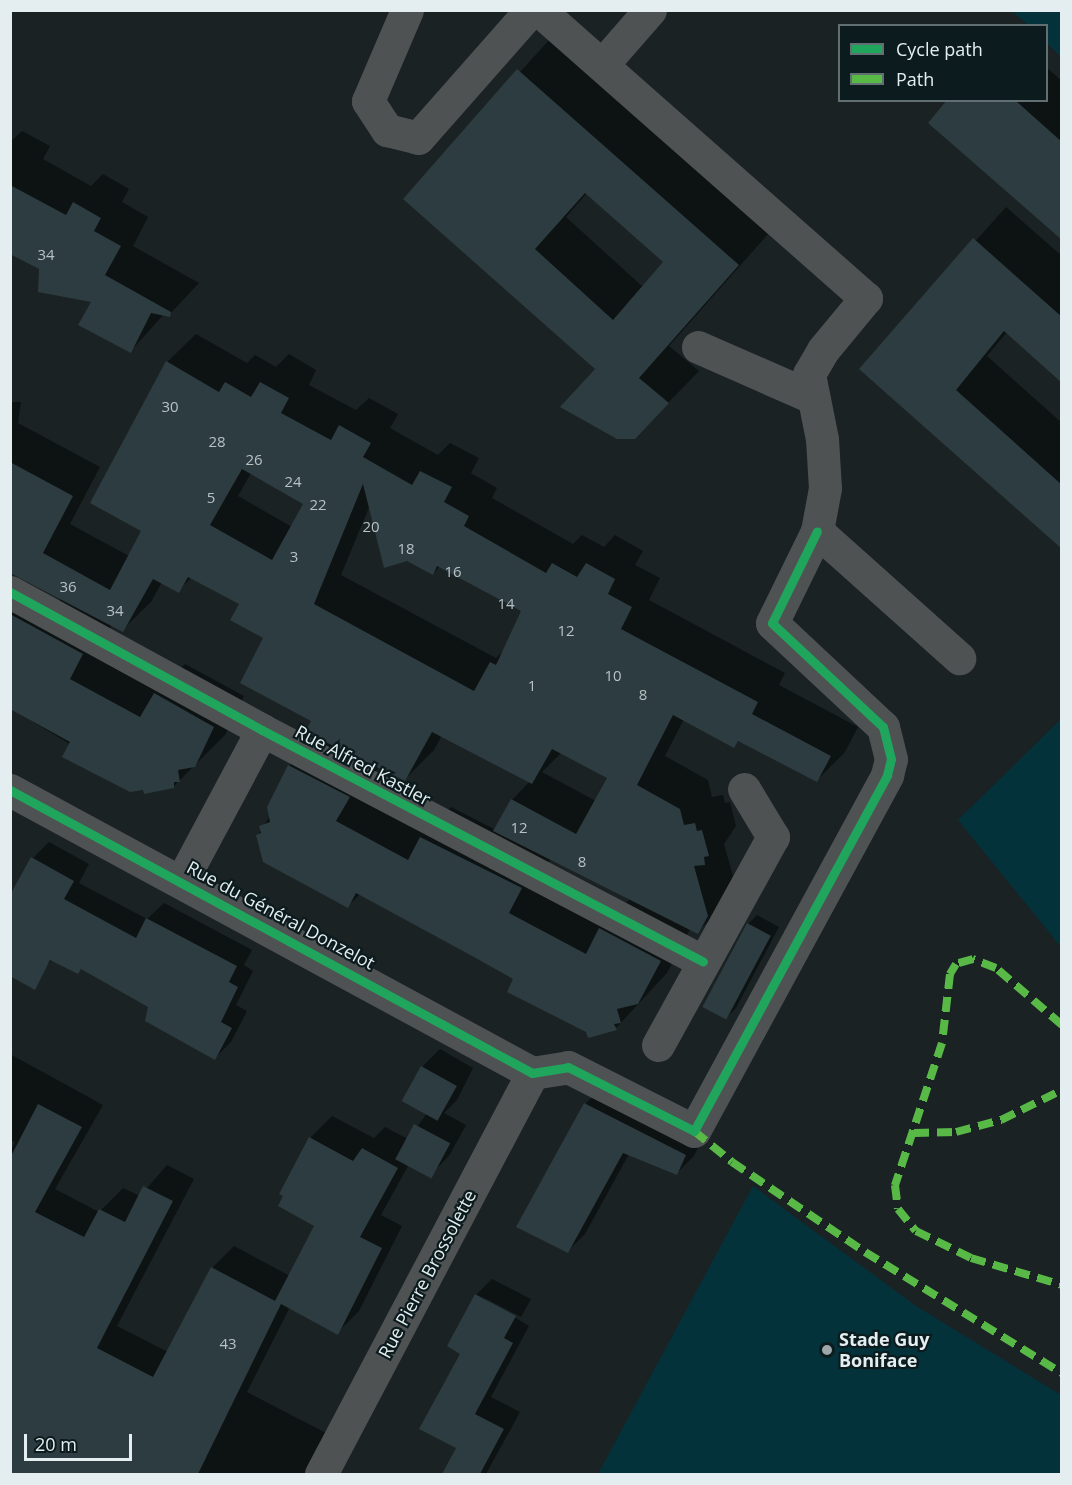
<!DOCTYPE html>
<html>
<head>
<meta charset="utf-8">
<style>
  body { margin:0 }
  #map { position:relative; width:1072px; height:1485px; overflow:hidden; background:#1a2224; font-family:"Open Sans",sans-serif }
  div>[style] { position:absolute }
  .green>* { inset:0; background:#04323b }
  .shadow>* { inset:0; background:#0007 }
  .building>* { inset:0; background:#2d3c40; transform-origin:0 0 }
  .minor>* { height:33px; margin:-16.5px; padding:0 16.5px; transform-origin:16.5px; border-radius:16.5px; background:#4f5253 }
  .quiet>* { height:8px; margin-top:-4px; transform-origin:0; background:repeating-linear-gradient(90deg,#58b947 0 15px,transparent 0 23px) }
  .cycleway>* { height:9px; margin:-4.5px; padding:0 4.5px; transform-origin:4.5px; border-radius:4.5px; background:#20a55d }
  .dots>* { width:16px; height:16px; translate:-50% -50%; box-sizing:border-box; border:3px solid #0c1b1e; border-radius:50% }
  span { translate:-50% -50%; white-space:nowrap; text-align:center; line-height:1.15; -webkit-text-stroke:4.5px #0c1b1e; paint-order:stroke }
  .number-label { font-size:15px; color:#b6c2c4 }
  .number-label span { -webkit-text-stroke-width:0 }
  .street-label { font-size:18px; color:#e4eef0 }
  .poi-label { font-size:18px; color:#e4eef0; font-weight:700 }
  .left { translate:0 -50%; text-align:left }
  .frame { position:absolute; inset:0; border:12px solid #e4eef0; pointer-events:none }
  .legend { position:absolute; left:838px; top:24px; width:210px; height:78px; box-sizing:border-box; background:#0c1b1e; border:2px solid #626f72; margin:0; padding:8px 10px; list-style:none; font-size:18px; color:#e4eef0 }
  .legend li { display:flex; align-items:center; gap:12px; height:30px }
  .legend b { width:30px; border:2px solid #626f72 }
  .scale { position:absolute; left:24px; top:1434px; width:108px; height:27px; box-sizing:border-box; border:3px solid #e4eef0; border-top:0; padding-left:8px; font-size:18px; line-height:21px; white-space:nowrap; color:#e4eef0; -webkit-text-stroke:4px #0c1b1e; paint-order:stroke }
</style>
</head>
<body>
<div id="map">
  <div class="green">
    <div style="clip-path:polygon(1012px 11px,1061px 11px,1061px 57px,1047px 43px,1046px 26px,1028px 25px)"></div>
    <div style="clip-path:polygon(1061px 719px,1061px 947px,958px 820px)"></div>
    <div style="clip-path:polygon(753px 1186px,916px 1306px,1061px 1395px,1061px 1474px,598px 1474px)"></div>
  </div>
  <div class="shadow">
    <div style="clip-path:polygon(evenodd,550px 39px,769px 233px,669px 346px,699px 371px,666px 405px,597px 369px,405px 199px,550px 39px,587px 193px,665px 262px,643px 287px,566px 217px,587px 193px)"></div>
    <div style="clip-path:polygon(1046px 67px,1062px 81px,1062px 237px,949px 100px,1046px 100px)"></div>
    <div style="clip-path:polygon(22px 131px,50px 146px,43px 159px,91px 186px,103px 174px,129px 189px,122px 202px,148px 217px,133px 246px,199px 283px,169px 315px,164px 314px,130px 352px,93px 301px,10px 252px,10px 142px)"></div>
    <div style="clip-path:polygon(1006px 207px,1062px 256px,1062px 381px,1007px 332px,987px 356px,1062px 423px,1062px 547px,861px 369px)"></div>
    <div style="clip-path:polygon(evenodd,196px 334px,247px 363px,255px 355px,276px 367px,289px 354px,316px 370px,309px 385px,356px 410px,369px 398px,398px 414px,390px 428px,438px 455px,450px 443px,479px 458px,471px 473px,497px 488px,492px 498px,573px 544px,582px 535px,604px 547px,615px 535px,643px 551px,635px 565px,660px 578px,649px 600px,785px 673px,779px 685px,858px 727px,845px 752px,817px 780px,740px 740px,733px 746px,684px 719px,665px 756px,708px 780px,712px 797px,723px 795px,725px 803px,730px 802px,736px 826px,724px 844px,736px 887px,726px 904px,697px 932px,690px 929px,667px 973px,616px 1028px,587px 1031px,515px 978px,360px 894px,348px 906px,258px 835px,270px 816px,289px 766px,319px 736px,265px 638px,241px 603px,192px 577px,178px 591px,162px 582px,151px 602px,122px 630px,112px 625px,99px 648px,165px 684px,185px 664px,244px 696px,225px 735px,173px 787px,144px 789px,10px 708px,10px 601px,42px 617px,62px 598px,10px 570px,10px 402px,21px 402px,18px 423px,100px 467px,70px 524px,129px 556px,143px 530px,167px 362px,196px 334px,251px 473px,305px 503px,292px 527px,238px 496px,251px 473px,196px 334px,370px 505px,433px 574px,440px 566px,523px 610px,505px 649px,496px 658px,341px 575px,370px 505px,196px 334px,442px 735px,530px 781px,512px 800px,496px 830px,451px 807px,432px 827px,365px 790px,379px 766px,405px 779px,434px 750px,442px 735px,196px 334px,562px 752px,609px 777px,596px 801px,542px 772px,562px 752px,196px 334px,552px 856px,630px 899px,609px 920px,538px 883px,552px 856px)"></div>
    <div style="clip-path:polygon(49px 842px,89px 864px,79px 883px,147px 919px,164px 903px,252px 950px,244px 965px,253px 971px,236px 1005px,247px 1011px,231px 1042px,215px 1058px,150px 1006px,82px 968px,53px 959px,46px 966px,33px 858px)"></div>
    <div style="clip-path:polygon(757px 915px,779px 927px,736px 1008px,727px 1017px,748px 924px)"></div>
    <div style="clip-path:polygon(440px 1049px,473px 1068px,457px 1100px,444px 1113px,466px 1125px,449px 1156px,431px 1174px,409px 1164px,381px 1215px,402px 1226px,359px 1311px,337px 1333px,290px 1307px,247px 1392px,328px 1434px,307px 1474px,74px 1474px,67px 1471px,65px 1474px,10px 1474px,10px 1151px,15px 1142px,10px 1140px,10px 1054px,103px 1105px,55px 1189px,99px 1212px,123px 1188px,140px 1196px,167px 1165px,194px 1179px,117px 1326px,168px 1352px,212px 1268px,234px 1246px,290px 1276px,316px 1225px,310px 1138px,332px 1116px,374px 1138px,385px 1127px,408px 1139px,428px 1112px,422px 1067px)"></div>
    <div style="clip-path:polygon(603px 1087px,703px 1137px,694px 1156px,677px 1173px,629px 1154px,585px 1234px,567px 1252px,585px 1104px)"></div>
    <div style="clip-path:polygon(492px 1279px,531px 1299px,521px 1317px,479px 1295px,529px 1326px,491px 1397px,520px 1412px,486px 1474px,444px 1474px,458px 1448px,462px 1353px,476px 1295px)"></div>
  </div>
  <div class="building">
    <div style="clip-path:polygon(evenodd,517px 69px,739px 265px,639px 378px,669px 403px,635px 439px,617px 439px,560px 407px,595px 369px,403px 199px,517px 69px,585px 193px,663px 262px,613px 320px,535px 249px,585px 193px)"></div>
    <div style="clip-path:polygon(947px 100px,1015px 100px,1062px 142px,1062px 240px,928px 123px)"></div>
    <div style="clip-path:polygon(10px 185px,66px 215px,73px 202px,101px 218px,94px 231px,121px 246px,105px 275px,171px 312px,170px 317px,151px 313px,131px 353px,78px 325px,91px 302px,38px 292px,39px 269px,10px 254px)"></div>
    <div style="clip-path:polygon(973px 238px,1062px 317px,1062px 383px,1004px 331px,956px 390px,1062px 485px,1062px 549px,859px 369px)"></div>
    <div style="clip-path:polygon(evenodd,166px 361px,219px 392px,225px 382px,251px 397px,260px 382px,289px 398px,281px 413px,331px 440px,339px 425px,371px 443px,363px 457px,412px 485px,420px 471px,452px 487px,444px 502px,469px 516px,464px 526px,546px 573px,552px 563px,577px 577px,586px 563px,615px 579px,608px 594px,632px 607px,621px 629px,758px 702px,752px 714px,831px 756px,817px 782px,738px 741px,734px 748px,673px 715px,637px 785px,680px 809px,684px 825px,695px 823px,697px 831px,702px 830px,709px 856px,704px 857px,705px 865px,694px 866px,708px 916px,698px 934px,493px 831px,511px 799px,576px 834px,607px 778px,552px 749px,532px 784px,432px 732px,405px 781px,305px 732px,311px 721px,240px 683px,263px 638px,230px 620px,239px 604px,188px 577px,179px 593px,153px 579px,123px 632px,10px 573px,10px 462px,73px 496px,43px 553px,110px 590px,141px 531px,90px 503px,166px 361px,242px 469px,303px 504px,272px 560px,210px 525px,242px 469px,166px 361px,363px 484px,384px 568px,407px 561px,433px 575px,437px 566px,521px 611px,496px 665px,490px 662px,474px 691px,314px 604px,363px 484px)"></div>
    <div style="clip-path:polygon(10px 614px,83px 654px,70px 679px,140px 717px,154px 693px,214px 727px,195px 767px,178px 770px,180px 782px,174px 782px,174px 788px,144px 794px,143px 790px,130px 792px,62px 757px,70px 742px,10px 709px)"></div>
    <div style="clip-path:polygon(288px 765px,350px 797px,336px 821px,408px 860px,420px 837px,522px 888px,509px 913px,586px 954px,599px 928px,661px 961px,638px 1004px,617px 1009px,621px 1023px,614px 1024px,617px 1030px,588px 1038px,586px 1032px,507px 992px,513px 979px,474px 957px,356px 893px,348px 908px,263px 862px,256px 835px,261px 833px,259px 826px,270px 822px,267px 807px)"></div>
    <div style="clip-path:polygon(31px 857px,74px 881px,64px 899px,136px 938px,146px 918px,237px 966px,229px 982px,238px 987px,221px 1022px,232px 1028px,215px 1060px,145px 1021px,148px 1007px,81px 969px,78px 974px,50px 960px,35px 990px,10px 976px,10px 895px)"></div>
    <div style="left:747px;top:923px;width:27px;height:95px;rotate:28deg"></div>
    <div style="left:421px;top:1066px;width:41px;height:40px;rotate:29deg"></div>
    <div style="clip-path:polygon(584px 1103px,686px 1155px,677px 1175px,623px 1153px,568px 1253px,516px 1227px)"></div>
    <div style="clip-path:polygon(38px 1104px,82px 1127px,35px 1212px,84px 1237px,99px 1209px,125px 1222px,143px 1186px,173px 1201px,97px 1348px,153px 1377px,211px 1267px,279px 1303px,275px 1301px,314px 1226px,278px 1206px,283px 1196px,279px 1194px,309px 1137px,353px 1161px,362px 1148px,398px 1168px,360px 1237px,382px 1248px,338px 1335px,281px 1304px,198px 1474px,10px 1474px,10px 1158px)"></div>
    <div style="left:414px;top:1124px;width:41px;height:40px;rotate:28deg"></div>
    <div style="clip-path:polygon(475px 1294px,516px 1316px,504px 1338px,513px 1343px,475px 1414px,504px 1429px,480px 1474px,442px 1474px,456px 1448px,419px 1429px,460px 1354px,447px 1346px)"></div>
  </div>
  <div class="minor">
    <div style="left:407px;top:10px;width:99px;rotate:113.2deg"></div>
    <div style="left:368px;top:101px;width:35px;rotate:57deg"></div>
    <div style="left:387px;top:130px;width:32px;rotate:14deg"></div>
    <div style="left:418px;top:138px;width:171px;rotate:-48.6deg"></div>
    <div style="left:539px;top:10px;width:436px;rotate:41.4deg"></div>
    <div style="left:866px;top:298px;width:67px;rotate:129.6deg"></div>
    <div style="left:823px;top:350px;width:28px;rotate:120deg"></div>
    <div style="left:809px;top:374px;width:66px;rotate:78.7deg"></div>
    <div style="left:822px;top:439px;width:49px;rotate:86.5deg"></div>
    <div style="left:825px;top:488px;width:44px;rotate:100.5deg"></div>
    <div style="left:817px;top:531px;width:191px;rotate:41.8deg"></div>
    <div style="left:602px;top:65px;width:73px;rotate:-48.9deg"></div>
    <div style="left:698px;top:347px;width:124px;rotate:23.7deg"></div>
    <div style="left:10px;top:592px;width:287px;rotate:28.7deg"></div>
    <div style="left:262px;top:730px;width:498px;rotate:27.7deg"></div>
    <div style="left:10px;top:790px;width:594px;rotate:28.46deg"></div>
    <div style="left:182px;top:880px;width:170px;rotate:-61.9deg"></div>
    <div style="left:658px;top:1045px;width:238px;rotate:-61.1deg"></div>
    <div style="left:773px;top:837px;width:56px;rotate:-121.1deg"></div>
    <div style="left:532px;top:1073px;width:36px;rotate:-9deg"></div>
    <div style="left:568px;top:1067px;width:141px;rotate:26.9deg"></div>
    <div style="left:694px;top:1131px;width:405px;rotate:-61.5deg"></div>
    <div style="left:887px;top:775px;width:16px;rotate:-76deg"></div>
    <div style="left:891px;top:759px;width:33px;rotate:-104deg"></div>
    <div style="left:883px;top:727px;width:152px;rotate:-136.9deg"></div>
    <div style="left:772px;top:623px;width:102px;rotate:-63.9deg"></div>
    <div style="left:321px;top:1474px;width:453px;rotate:-62.2deg"></div>
  </div>
  <div class="quiet">
    <div style="left:1062px;top:1025px;width:87px;rotate:-139.2deg"></div>
    <div style="left:996px;top:968px;width:25px;rotate:-159deg"></div>
    <div style="left:973px;top:959px;width:18px;rotate:164deg"></div>
    <div style="left:956px;top:964px;width:12px;rotate:121deg"></div>
    <div style="left:950px;top:974px;width:69px;rotate:96.6deg"></div>
    <div style="left:942px;top:1043px;width:150px;rotate:108.3deg"></div>
    <div style="left:895px;top:1185px;width:24px;rotate:83deg"></div>
    <div style="left:898px;top:1209px;width:28px;rotate:51deg"></div>
    <div style="left:916px;top:1231px;width:61px;rotate:26.1deg"></div>
    <div style="left:971px;top:1258px;width:95px;rotate:16.5deg"></div>
    <div style="left:694px;top:1131px;width:49px;rotate:39.2deg"></div>
    <div style="left:732px;top:1162px;width:161px;rotate:34.1deg"></div>
    <div style="left:865px;top:1252px;width:231px;rotate:31.6deg"></div>
    <div style="left:914px;top:1133px;width:42px;rotate:-1.4deg"></div>
    <div style="left:956px;top:1132px;width:47px;rotate:-14.9deg"></div>
    <div style="left:1001px;top:1120px;width:68px;rotate:-26.2deg"></div>
  </div>
  <div class="cycleway">
    <div style="left:10px;top:592px;width:287px;rotate:28.7deg"></div>
    <div style="left:262px;top:730px;width:498px;rotate:27.7deg"></div>
    <div style="left:10px;top:790px;width:594px;rotate:28.46deg"></div>
    <div style="left:532px;top:1073px;width:36px;rotate:-9deg"></div>
    <div style="left:568px;top:1067px;width:141px;rotate:26.9deg"></div>
    <div style="left:694px;top:1131px;width:405px;rotate:-61.5deg"></div>
    <div style="left:887px;top:775px;width:16px;rotate:-76deg"></div>
    <div style="left:891px;top:759px;width:33px;rotate:-104deg"></div>
    <div style="left:883px;top:727px;width:152px;rotate:-136.9deg"></div>
    <div style="left:772px;top:623px;width:102px;rotate:-63.9deg"></div>
  </div>
  <div class="dots">
    <div style="left:827px;top:1350px;background:#9da7a9"></div>
  </div>
  <div class="number-label">
    <span style="left:46px;top:255px">34</span>
    <span style="left:170px;top:407px">30</span>
    <span style="left:217px;top:442px">28</span>
    <span style="left:254px;top:460px">26</span>
    <span style="left:293px;top:482px">24</span>
    <span style="left:211px;top:498px">5</span>
    <span style="left:318px;top:505px">22</span>
    <span style="left:371px;top:527px">20</span>
    <span style="left:406px;top:549px">18</span>
    <span style="left:294px;top:557px">3</span>
    <span style="left:453px;top:572px">16</span>
    <span style="left:68px;top:587px">36</span>
    <span style="left:506px;top:604px">14</span>
    <span style="left:115px;top:611px">34</span>
    <span style="left:566px;top:631px">12</span>
    <span style="left:613px;top:676px">10</span>
    <span style="left:532px;top:686px">1</span>
    <span style="left:643px;top:695px">8</span>
    <span style="left:519px;top:828px">12</span>
    <span style="left:582px;top:862px">8</span>
    <span style="left:228px;top:1344px">43</span>
  </div>
  <div class="street-label">
    <span style="left:363px;top:765px;rotate:28deg">Rue Alfred Kastler</span>
    <span style="left:281px;top:915px;rotate:28deg">Rue du Général Donzelot</span>
    <span style="left:427px;top:1274px;rotate:-62deg">Rue Pierre Brossolette</span>
  </div>
  <div class="poi-label">
    <span class="left" style="left:839px;top:1350px">Stade Guy<br>Boniface</span>
  </div>
  <div class="frame"></div>
  <ul class="legend">
  <li><b style="height:8px;background:#20a55d"></b>Cycle path</li>
  <li><b style="height:8px;background:#58b947"></b>Path</li>
  </ul>
  <div class="scale">20 m</div>
</div>
</body>
</html>
